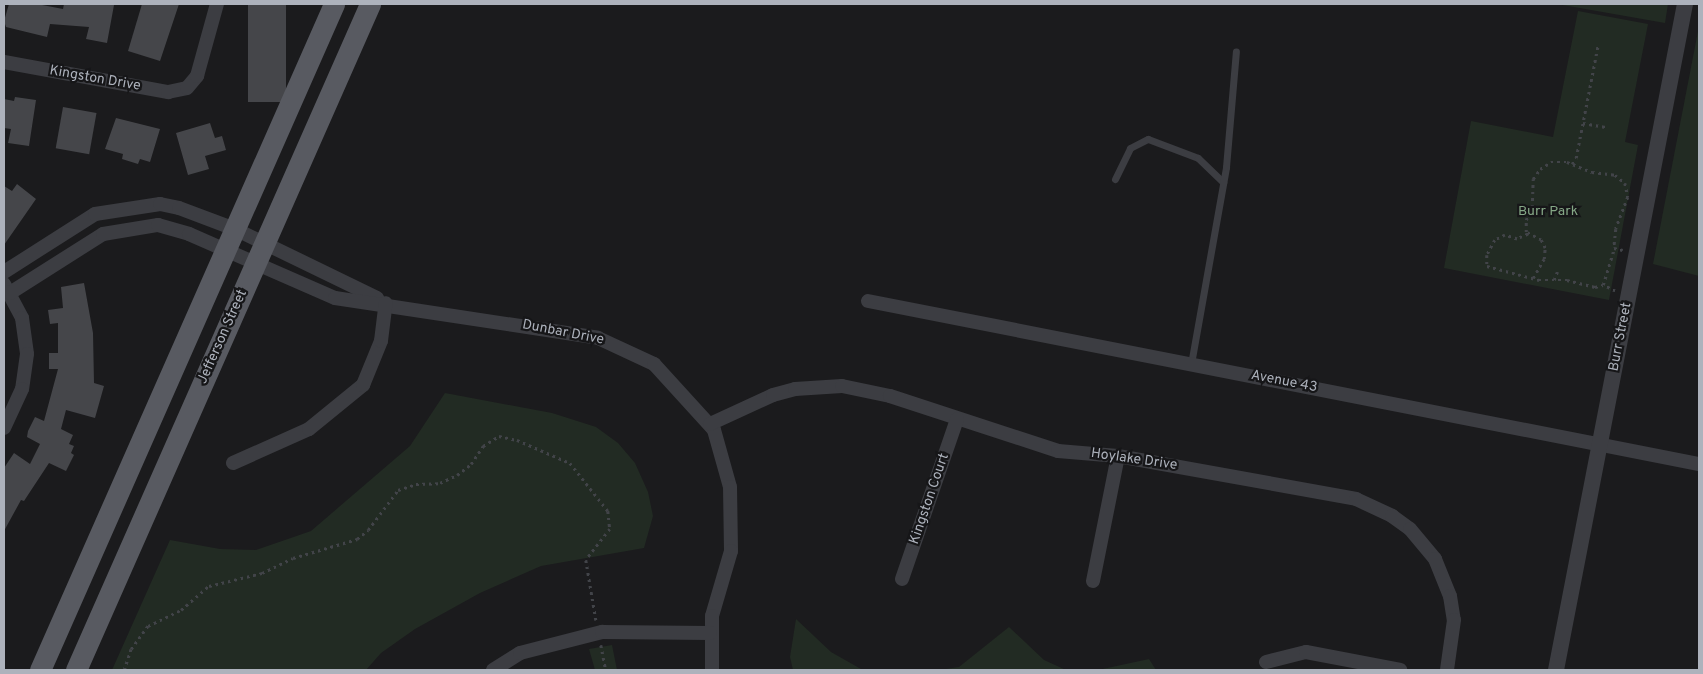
<!DOCTYPE html>
<html>
<head>
<meta charset="utf-8">
<style>
  body { margin:0 }
  #map { position:relative; width:1703px; height:674px; overflow:hidden; background:#1b1b1d; font-family:Overpass,sans-serif }
  div>[style] { position:absolute }
  .green>* { inset:0; background:#222b23 }
  .building>* { inset:0; background:#45464a; transform-origin:0 0 }
  .path>* { height:2.5px; margin-top:-1.25px; transform-origin:0; background:repeating-linear-gradient(90deg,#424449 0 2.5px,transparent 0 6.5px) }
  .service>* { height:7px; margin:-3.5px; padding:0 3.5px; transform-origin:3.5px; border-radius:3.5px; background:#3c3d42 }
  .minor>* { height:14px; margin:-7px; padding:0 7px; transform-origin:7px; border-radius:7px; background:#3c3d42 }
  .tertiary>* { height:16px; margin:-8px; padding:0 8px; transform-origin:8px; border-radius:8px; background:#3c3d42 }
  .primary>* { height:21px; margin:-10.5px; padding:0 10.5px; transform-origin:10.5px; border-radius:10.5px; background:#585a61 }
  span { translate:-50% -50%; white-space:nowrap; text-align:center; line-height:1.15; -webkit-text-stroke:4.5px #161618; paint-order:stroke }
  .street-label { font-size:14px; color:#adb2bc }
  .park-label { font-size:14px; color:#85a786 }
  .frame { position:absolute; inset:0; border:5px solid #adb2bc; pointer-events:none }
</style>
</head>
<body>
<div id="map">
  <div class="green">
    <div style="clip-path:polygon(1557px 4px,1668px 4px,1665px 23px)"></div>
    <div style="clip-path:polygon(1578px 11px,1648px 24px,1625px 142px,1638px 145px,1609px 300px,1444px 268px,1471px 121px,1553px 137px)"></div>
    <div style="clip-path:polygon(1699px 26px,1699px 276px,1653px 264px)"></div>
    <div style="clip-path:polygon(445px 393px,552px 413px,596px 427px,618px 443px,635px 463px,648px 492px,653px 516px,644px 548px,541px 566px,480px 593px,415px 629px,381px 653px,366px 670px,112px 670px,170px 540px,220px 549px,256px 550px,311px 531px,410px 446px)"></div>
    <div style="clip-path:polygon(796px 619px,831px 652px,861px 669px,877px 670px,793px 670px,790px 657px)"></div>
    <div style="clip-path:polygon(1009px 627px,1044px 660px,1066px 670px,939px 670px,959px 667px)"></div>
    <div style="clip-path:polygon(612px 645px,617px 670px,595px 670px,589px 649px)"></div>
    <div style="clip-path:polygon(1149px 659px,1156px 670px,1098px 670px)"></div>
  </div>
  <div class="building">
    <div style="clip-path:polygon(9px 4px,37px 4px,63px 9px,64px 4px,114px 5px,107px 43px,86px 39px,89px 27px,50px 24px,47px 37px,6px 27px,4px 21px)"></div>
    <div style="clip-path:polygon(142px 4px,179px 4px,160px 61px,128px 51px)"></div>
    <div style="left:248px;top:4px;width:38px;height:98px"></div>
    <div style="clip-path:polygon(15px 97px,36px 100px,29px 146px,8px 143px,11px 129px,4px 128px,4px 99px,14px 101px)"></div>
    <div style="left:63px;top:107px;width:34px;height:42px;rotate:10deg"></div>
    <div style="clip-path:polygon(116px 118px,160px 129px,150px 162px,140px 159px,138px 164px,122px 159px,123px 154px,105px 149px)"></div>
    <div style="clip-path:polygon(210px 123px,215px 138px,222px 136px,226px 150px,205px 156px,209px 169px,188px 175px,176px 133px)"></div>
    <div style="clip-path:polygon(17px 184px,36px 199px,4px 245px,4px 186px,12px 191px)"></div>
    <div style="clip-path:polygon(84px 283px,93px 333px,94px 383px,104px 386px,95px 418px,66px 410px,61px 429px,73px 435px,69px 444px,74px 446px,71px 453px,74px 455px,66px 471px,49px 463px,24px 501px,21px 500px,4px 531px,4px 468px,14px 453px,30px 464px,40px 444px,27px 437px,28px 431px,35px 417px,44px 421px,58px 369px,49px 369px,49px 353px,58px 353px,58px 323px,50px 324px,48px 310px,63px 308px,61px 287px)"></div>
  </div>
  <div class="path">
    <div style="left:1583px;top:123px;width:23px;rotate:10deg"></div>
    <div style="left:1572px;top:164px;width:7px;rotate:-56deg"></div>
    <div style="left:1576px;top:158px;width:115px;rotate:-79deg"></div>
    <div style="left:1528px;top:234px;width:12px;rotate:156deg"></div>
    <div style="left:1517px;top:239px;width:13px;rotate:-162deg"></div>
    <div style="left:1505px;top:235px;width:11px;rotate:153deg"></div>
    <div style="left:1495px;top:240px;width:17px;rotate:118deg"></div>
    <div style="left:1487px;top:255px;width:11px;rotate:90deg"></div>
    <div style="left:1487px;top:266px;width:54px;rotate:15.1deg"></div>
    <div style="left:1539px;top:280px;width:28px"></div>
    <div style="left:1567px;top:280px;width:29px;rotate:14deg"></div>
    <div style="left:1595px;top:287px;width:8px;rotate:-14deg"></div>
    <div style="left:1533px;top:278px;width:22px;rotate:-60deg"></div>
    <div style="left:1544px;top:259px;width:11px;rotate:-85deg"></div>
    <div style="left:1545px;top:248px;width:9px;rotate:-117deg"></div>
    <div style="left:1541px;top:240px;width:17px;rotate:-152deg"></div>
    <div style="left:1526px;top:232px;width:12px;rotate:-90deg"></div>
    <div style="left:1526px;top:220px;width:14px;rotate:-65deg"></div>
    <div style="left:1532px;top:207px;width:28px;rotate:-88deg"></div>
    <div style="left:1533px;top:179px;width:12px;rotate:-55deg"></div>
    <div style="left:1540px;top:169px;width:13px;rotate:-32deg"></div>
    <div style="left:1551px;top:162px;width:16px"></div>
    <div style="left:1567px;top:162px;width:27px;rotate:22deg"></div>
    <div style="left:1592px;top:172px;width:23px;rotate:7deg"></div>
    <div style="left:1615px;top:175px;width:13px;rotate:39deg"></div>
    <div style="left:1625px;top:183px;width:14px;rotate:78deg"></div>
    <div style="left:1628px;top:197px;width:34px;rotate:111deg"></div>
    <div style="left:1616px;top:229px;width:19px;rotate:96deg"></div>
    <div style="left:1554px;top:280px;width:9px;rotate:-69deg"></div>
    <div style="left:1615px;top:291px;width:13px;rotate:-153deg"></div>
    <div style="left:1603px;top:285px;width:39px;rotate:-73deg"></div>
    <div style="left:1614px;top:248px;width:9px;rotate:13deg"></div>
    <div style="left:601px;top:645px;width:25px;rotate:79deg"></div>
    <div style="left:124px;top:670px;width:22px;rotate:-72deg"></div>
    <div style="left:131px;top:649px;width:29px;rotate:-54deg"></div>
    <div style="left:148px;top:626px;width:37px;rotate:-26deg"></div>
    <div style="left:181px;top:610px;width:37px;rotate:-41deg"></div>
    <div style="left:209px;top:586px;width:55px;rotate:-13.8deg"></div>
    <div style="left:262px;top:573px;width:34px;rotate:-26deg"></div>
    <div style="left:293px;top:558px;width:67px;rotate:-16.5deg"></div>
    <div style="left:357px;top:539px;width:14px;rotate:-39deg"></div>
    <div style="left:368px;top:530px;width:50px;rotate:-53.1deg"></div>
    <div style="left:398px;top:490px;width:19px;rotate:-18deg"></div>
    <div style="left:416px;top:484px;width:24px;rotate:-2deg"></div>
    <div style="left:440px;top:483px;width:19px;rotate:-25deg"></div>
    <div style="left:457px;top:475px;width:18px;rotate:-38deg"></div>
    <div style="left:471px;top:464px;width:22px;rotate:-56deg"></div>
    <div style="left:483px;top:446px;width:19px;rotate:-32deg"></div>
    <div style="left:499px;top:436px;width:18px;rotate:13deg"></div>
    <div style="left:517px;top:440px;width:58px;rotate:23.5deg"></div>
    <div style="left:570px;top:463px;width:61px;rotate:51.6deg"></div>
    <div style="left:608px;top:511px;width:18px;rotate:84deg"></div>
    <div style="left:610px;top:529px;width:39px;rotate:128deg"></div>
    <div style="left:586px;top:560px;width:61px;rotate:80.5deg"></div>
  </div>
  <div class="service">
    <div style="left:1115px;top:179px;width:34px;rotate:-64deg"></div>
    <div style="left:1130px;top:148px;width:20px;rotate:-27deg"></div>
    <div style="left:1148px;top:139px;width:53px;rotate:20.8deg"></div>
    <div style="left:1198px;top:158px;width:35px;rotate:44deg"></div>
    <div style="left:1191px;top:364px;width:200px;rotate:-79.9deg"></div>
    <div style="left:1226px;top:167px;width:116px;rotate:-85.1deg"></div>
  </div>
  <div class="minor">
    <div style="left:4px;top:62px;width:167px;rotate:10.4deg"></div>
    <div style="left:168px;top:92px;width:19px;rotate:-12deg"></div>
    <div style="left:187px;top:88px;width:16px;rotate:-50deg"></div>
    <div style="left:197px;top:76px;width:75px;rotate:-74.5deg"></div>
    <div style="left:4px;top:272px;width:108px;rotate:-32.5deg"></div>
    <div style="left:95px;top:214px;width:66px;rotate:-8.7deg"></div>
    <div style="left:160px;top:204px;width:19px;rotate:12deg"></div>
    <div style="left:179px;top:208px;width:60px;rotate:20.6deg"></div>
    <div style="left:235px;top:229px;width:158px;rotate:25.9deg"></div>
    <div style="left:4px;top:284px;width:38px;rotate:62deg"></div>
    <div style="left:22px;top:318px;width:36px;rotate:82deg"></div>
    <div style="left:27px;top:354px;width:35px;rotate:98deg"></div>
    <div style="left:22px;top:389px;width:43px;rotate:114.8deg"></div>
    <div style="left:10px;top:293px;width:110px;rotate:-32.4deg"></div>
    <div style="left:103px;top:234px;width:56px;rotate:-9.3deg"></div>
    <div style="left:158px;top:225px;width:32px;rotate:16deg"></div>
    <div style="left:189px;top:234px;width:159px;rotate:23.7deg"></div>
    <div style="left:335px;top:298px;width:266px;rotate:8.6deg"></div>
    <div style="left:598px;top:338px;width:62px;rotate:24.9deg"></div>
    <div style="left:654px;top:364px;width:89px;rotate:47.7deg"></div>
    <div style="left:714px;top:430px;width:59px;rotate:74.3deg"></div>
    <div style="left:730px;top:487px;width:64px;rotate:89.1deg"></div>
    <div style="left:731px;top:551px;width:68px;rotate:106.3deg"></div>
    <div style="left:712px;top:616px;width:54px;rotate:90deg"></div>
    <div style="left:868px;top:301px;width:847px;rotate:11.1deg"></div>
    <div style="left:710px;top:424px;width:69px;rotate:-24.7deg"></div>
    <div style="left:773px;top:395px;width:23px;rotate:-15deg"></div>
    <div style="left:795px;top:389px;width:47px;rotate:-3.7deg"></div>
    <div style="left:842px;top:386px;width:49px;rotate:11.8deg"></div>
    <div style="left:890px;top:396px;width:177px;rotate:18.1deg"></div>
    <div style="left:1058px;top:451px;width:60px;rotate:4.8deg"></div>
    <div style="left:1118px;top:456px;width:242px;rotate:10.2deg"></div>
    <div style="left:1356px;top:499px;width:40px;rotate:25deg"></div>
    <div style="left:1392px;top:516px;width:22px;rotate:36deg"></div>
    <div style="left:1410px;top:529px;width:39px;rotate:50deg"></div>
    <div style="left:1435px;top:559px;width:40px;rotate:68deg"></div>
    <div style="left:1450px;top:596px;width:24px;rotate:81deg"></div>
    <div style="left:1454px;top:620px;width:50px;rotate:98deg"></div>
    <div style="left:233px;top:463px;width:83px;rotate:-24.1deg"></div>
    <div style="left:309px;top:429px;width:70px;rotate:-39.2deg"></div>
    <div style="left:363px;top:385px;width:48px;rotate:-67.8deg"></div>
    <div style="left:381px;top:341px;width:38px;rotate:-83deg"></div>
    <div style="left:902px;top:579px;width:169px;rotate:-71deg"></div>
    <div style="left:1093px;top:581px;width:127px;rotate:-78.7deg"></div>
    <div style="left:1266px;top:662px;width:41px;rotate:-14deg"></div>
    <div style="left:1306px;top:652px;width:96px;rotate:10.8deg"></div>
    <div style="left:493px;top:670px;width:32px;rotate:-32deg"></div>
    <div style="left:520px;top:653px;width:85px;rotate:-14.4deg"></div>
    <div style="left:602px;top:632px;width:108px;rotate:0.5deg"></div>
  </div>
  <div class="tertiary">
    <div style="left:1556px;top:670px;width:678px;rotate:-79.04deg"></div>
  </div>
  <div class="primary">
    <div style="left:40px;top:670px;width:728px;rotate:-66.18deg"></div>
    <div style="left:76px;top:670px;width:728px;rotate:-66.18deg"></div>
  </div>
  <div class="street-label">
    <span style="left:95px;top:79px;rotate:10deg">Kingston Drive</span>
    <span style="left:563px;top:333px;rotate:11deg">Dunbar Drive</span>
    <span style="left:223px;top:337px;rotate:-66deg">Jefferson Street</span>
    <span style="left:1621px;top:337px;rotate:-79deg">Burr Street</span>
    <span style="left:1284px;top:382px;rotate:11deg">Avenue 43</span>
    <span style="left:1134px;top:460px;rotate:8deg">Hoylake Drive</span>
    <span style="left:930px;top:499px;rotate:-71deg">Kingston Court</span>
  </div>
  <div class="park-label">
    <span style="left:1548px;top:212px">Burr Park</span>
  </div>
  <div class="frame"></div>
</div>
</body>
</html>
